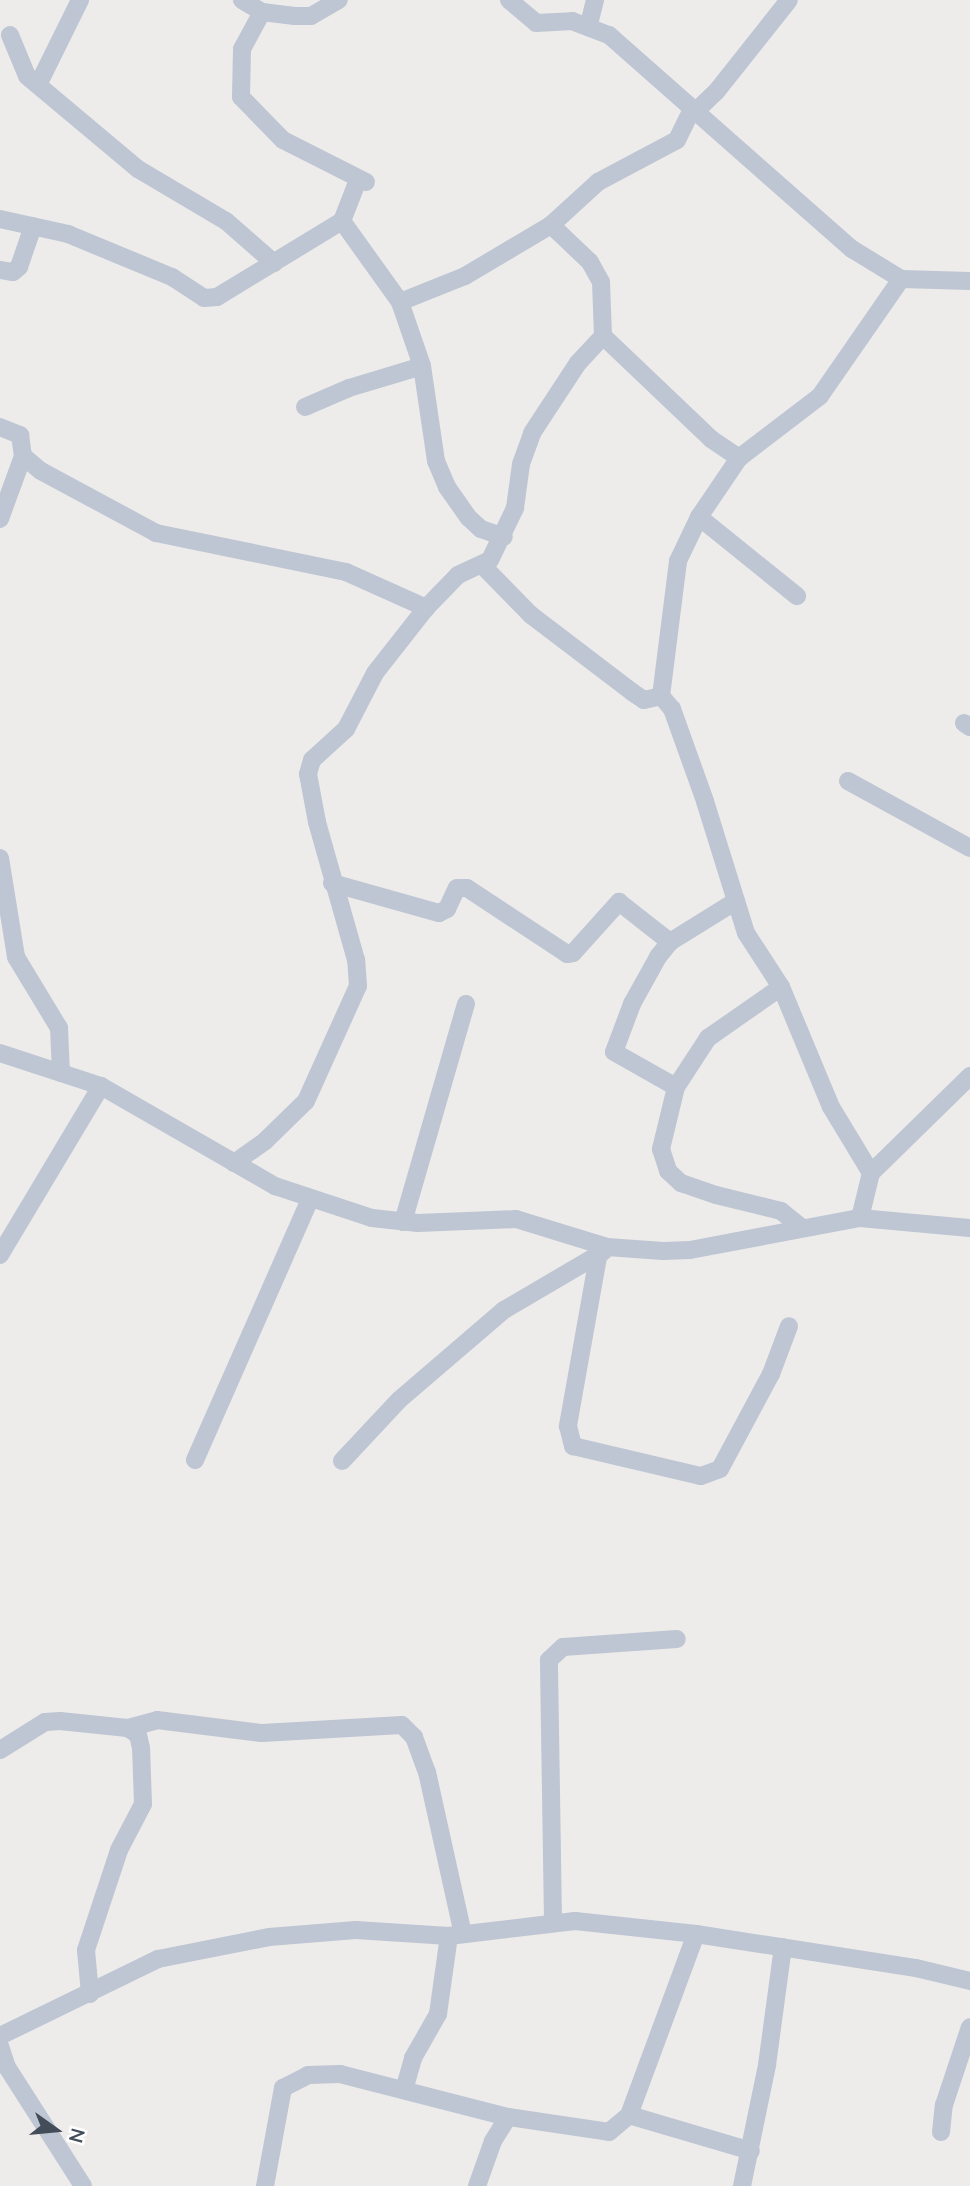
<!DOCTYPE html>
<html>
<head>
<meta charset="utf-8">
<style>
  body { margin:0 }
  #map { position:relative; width:970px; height:2186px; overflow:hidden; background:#eeebeb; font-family:"Nunito Sans",sans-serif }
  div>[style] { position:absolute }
  .minor>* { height:18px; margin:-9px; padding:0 9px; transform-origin:9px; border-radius:9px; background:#bdc6d2 }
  span { translate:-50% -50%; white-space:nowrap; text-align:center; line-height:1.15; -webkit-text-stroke:6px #fff; paint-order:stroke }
  .north { position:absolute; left:21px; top:2095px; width:70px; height:70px; -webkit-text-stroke:5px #fff; paint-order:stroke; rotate:105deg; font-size:19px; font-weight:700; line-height:28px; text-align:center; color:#434d5a }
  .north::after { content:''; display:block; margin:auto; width:24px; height:32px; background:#434d5a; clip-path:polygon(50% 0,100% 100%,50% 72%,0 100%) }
</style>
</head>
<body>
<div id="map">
  <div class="minor">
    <div style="left:242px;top:0;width:23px;rotate:31deg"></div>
    <div style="left:262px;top:12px;width:33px;rotate:7deg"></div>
    <div style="left:295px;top:16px;width:16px"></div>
    <div style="left:311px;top:16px;width:32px;rotate:-30deg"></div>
    <div style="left:509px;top:0;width:35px;rotate:40deg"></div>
    <div style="left:536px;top:23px;width:36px;rotate:-3deg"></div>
    <div style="left:572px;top:21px;width:40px;rotate:21deg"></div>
    <div style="left:609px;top:35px;width:324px;rotate:41.4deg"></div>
    <div style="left:852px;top:249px;width:57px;rotate:31.5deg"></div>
    <div style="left:901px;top:279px;width:69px;rotate:1.7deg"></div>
    <div style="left:262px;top:12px;width:42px;rotate:118.4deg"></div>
    <div style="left:242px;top:49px;width:48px;rotate:91.2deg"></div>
    <div style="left:241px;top:97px;width:60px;rotate:45.7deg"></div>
    <div style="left:283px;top:140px;width:93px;rotate:26.8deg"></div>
    <div style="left:589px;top:24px;width:25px;rotate:-76deg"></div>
    <div style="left:10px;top:35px;width:44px;rotate:67.5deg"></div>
    <div style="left:27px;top:76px;width:145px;rotate:40deg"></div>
    <div style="left:138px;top:169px;width:102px;rotate:30.6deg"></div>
    <div style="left:226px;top:221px;width:64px;rotate:41.2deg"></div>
    <div style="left:38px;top:85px;width:95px;rotate:-63.7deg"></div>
    <div style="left:695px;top:112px;width:29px;rotate:-44deg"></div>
    <div style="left:716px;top:92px;width:117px;rotate:-51.6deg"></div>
    <div style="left:0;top:219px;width:70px;rotate:12.4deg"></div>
    <div style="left:68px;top:234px;width:113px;rotate:22.5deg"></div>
    <div style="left:172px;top:277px;width:38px;rotate:33deg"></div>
    <div style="left:204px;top:298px;width:13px;rotate:-4deg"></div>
    <div style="left:217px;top:297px;width:146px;rotate:-31.3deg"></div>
    <div style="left:342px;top:221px;width:44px;rotate:-68.7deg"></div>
    <div style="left:342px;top:221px;width:100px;rotate:54.4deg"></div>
    <div style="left:400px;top:302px;width:68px;rotate:71deg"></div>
    <div style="left:422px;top:366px;width:96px;rotate:81.6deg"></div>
    <div style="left:436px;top:461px;width:28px;rotate:67deg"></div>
    <div style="left:447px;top:487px;width:38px;rotate:55deg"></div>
    <div style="left:469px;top:518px;width:16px;rotate:43deg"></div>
    <div style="left:481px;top:529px;width:24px;rotate:19deg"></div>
    <div style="left:0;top:270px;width:13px;rotate:9deg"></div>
    <div style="left:13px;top:272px;width:8px;rotate:-40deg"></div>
    <div style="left:19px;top:267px;width:43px;rotate:-71.1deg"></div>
    <div style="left:400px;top:302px;width:70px;rotate:-21.8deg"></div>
    <div style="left:465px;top:276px;width:100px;rotate:-30.7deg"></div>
    <div style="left:551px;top:225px;width:64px;rotate:-42.5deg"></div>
    <div style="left:598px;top:182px;width:89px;rotate:-28deg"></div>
    <div style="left:677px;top:140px;width:34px;rotate:-64deg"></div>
    <div style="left:603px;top:336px;width:149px;rotate:43.6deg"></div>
    <div style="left:711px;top:439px;width:34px;rotate:34deg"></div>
    <div style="left:305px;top:407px;width:48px;rotate:-23.4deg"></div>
    <div style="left:349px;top:388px;width:76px;rotate:-16.8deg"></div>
    <div style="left:0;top:427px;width:22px;rotate:22deg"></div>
    <div style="left:20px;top:435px;width:21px;rotate:82deg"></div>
    <div style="left:23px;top:456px;width:67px;rotate:110.1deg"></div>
    <div style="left:23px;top:456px;width:23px;rotate:40deg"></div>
    <div style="left:41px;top:471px;width:131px;rotate:28.3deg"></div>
    <div style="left:156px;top:533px;width:194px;rotate:11.6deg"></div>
    <div style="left:346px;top:572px;width:88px;rotate:24.2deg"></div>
    <div style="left:699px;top:517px;width:126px;rotate:38.9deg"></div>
    <div style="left:482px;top:565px;width:70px;rotate:45.6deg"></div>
    <div style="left:531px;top:615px;width:127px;rotate:37.3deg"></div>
    <div style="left:632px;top:692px;width:14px;rotate:34deg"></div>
    <div style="left:644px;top:700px;width:17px;rotate:-13deg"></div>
    <div style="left:964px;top:723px;width:7px;rotate:34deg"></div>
    <div style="left:848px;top:781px;width:139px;rotate:28.8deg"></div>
    <div style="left:0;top:858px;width:100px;rotate:80.8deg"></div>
    <div style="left:16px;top:957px;width:83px;rotate:58.8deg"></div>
    <div style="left:59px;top:1028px;width:45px;rotate:87.5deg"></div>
    <div style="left:332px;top:883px;width:111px;rotate:15.7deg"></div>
    <div style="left:439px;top:913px;width:9px;rotate:-27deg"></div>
    <div style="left:447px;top:909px;width:23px;rotate:-65deg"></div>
    <div style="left:457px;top:888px;width:10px"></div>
    <div style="left:467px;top:888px;width:120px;rotate:33.4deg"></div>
    <div style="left:567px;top:954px;width:6px;rotate:-9deg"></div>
    <div style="left:573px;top:953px;width:69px;rotate:-48deg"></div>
    <div style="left:619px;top:902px;width:65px;rotate:38.1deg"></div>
    <div style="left:736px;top:901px;width:78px;rotate:148.2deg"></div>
    <div style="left:670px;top:942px;width:19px;rotate:129deg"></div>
    <div style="left:658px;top:957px;width:54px;rotate:119deg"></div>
    <div style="left:632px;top:1004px;width:51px;rotate:110.6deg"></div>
    <div style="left:614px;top:1052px;width:71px;rotate:29.4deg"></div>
    <div style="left:676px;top:1087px;width:59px;rotate:-56.9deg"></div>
    <div style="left:708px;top:1038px;width:89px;rotate:-34.9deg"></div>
    <div style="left:0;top:1053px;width:106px;rotate:18.1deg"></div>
    <div style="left:101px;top:1086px;width:201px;rotate:29.9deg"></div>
    <div style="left:275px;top:1186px;width:102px;rotate:18.3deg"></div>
    <div style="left:372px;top:1218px;width:46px;rotate:6.2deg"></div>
    <div style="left:418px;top:1223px;width:98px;rotate:-2.3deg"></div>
    <div style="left:516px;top:1219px;width:95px;rotate:17.1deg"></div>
    <div style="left:607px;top:1247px;width:56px;rotate:4.1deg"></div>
    <div style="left:663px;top:1251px;width:27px;rotate:-2deg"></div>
    <div style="left:690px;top:1250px;width:173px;rotate:-10.7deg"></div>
    <div style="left:860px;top:1218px;width:110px;rotate:5.2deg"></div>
    <div style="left:676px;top:1087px;width:64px;rotate:103.6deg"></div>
    <div style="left:661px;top:1149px;width:23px;rotate:72deg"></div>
    <div style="left:668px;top:1171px;width:18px;rotate:43deg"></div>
    <div style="left:681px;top:1183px;width:37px;rotate:19deg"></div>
    <div style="left:716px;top:1195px;width:67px;rotate:13.8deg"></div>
    <div style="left:781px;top:1211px;width:26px;rotate:39deg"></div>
    <div style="left:234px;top:1163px;width:38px;rotate:-35deg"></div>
    <div style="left:265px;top:1141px;width:57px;rotate:-44.3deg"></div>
    <div style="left:306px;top:1101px;width:126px;rotate:-65.7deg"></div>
    <div style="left:358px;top:986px;width:26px;rotate:-94deg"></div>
    <div style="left:356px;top:960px;width:143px;rotate:-105.8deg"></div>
    <div style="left:317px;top:822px;width:49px;rotate:-100.6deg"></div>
    <div style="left:308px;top:774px;width:15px;rotate:-74deg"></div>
    <div style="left:312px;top:760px;width:46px;rotate:-42.4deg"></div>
    <div style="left:346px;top:729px;width:63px;rotate:-62.6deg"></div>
    <div style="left:375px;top:673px;width:83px;rotate:-51.9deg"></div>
    <div style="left:426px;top:608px;width:46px;rotate:-45.9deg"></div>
    <div style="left:458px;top:575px;width:35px;rotate:-25deg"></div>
    <div style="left:490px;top:560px;width:58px;rotate:-64.3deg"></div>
    <div style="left:515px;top:508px;width:44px;rotate:-82.2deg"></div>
    <div style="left:521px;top:464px;width:33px;rotate:-70deg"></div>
    <div style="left:532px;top:433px;width:84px;rotate:-56.7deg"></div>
    <div style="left:578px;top:363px;width:37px;rotate:-47deg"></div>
    <div style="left:603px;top:336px;width:54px;rotate:-92.1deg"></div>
    <div style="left:601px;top:282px;width:23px;rotate:-119deg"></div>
    <div style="left:590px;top:262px;width:54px;rotate:-136.5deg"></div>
    <div style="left:871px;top:1173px;width:77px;rotate:-121.2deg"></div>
    <div style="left:831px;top:1107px;width:130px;rotate:-112.6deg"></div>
    <div style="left:781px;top:987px;width:64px;rotate:-122.9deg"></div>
    <div style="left:746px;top:933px;width:138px;rotate:-107.3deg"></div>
    <div style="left:705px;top:801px;width:98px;rotate:-109.7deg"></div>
    <div style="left:672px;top:709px;width:17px;rotate:-130deg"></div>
    <div style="left:661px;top:696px;width:136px;rotate:-82.8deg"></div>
    <div style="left:678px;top:561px;width:49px;rotate:-64.5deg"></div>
    <div style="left:699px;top:517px;width:71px;rotate:-55.9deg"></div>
    <div style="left:739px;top:458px;width:102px;rotate:-37.4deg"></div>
    <div style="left:820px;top:396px;width:142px;rotate:-55.3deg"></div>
    <div style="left:860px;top:1218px;width:46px;rotate:-76.3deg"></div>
    <div style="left:871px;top:1173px;width:139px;rotate:-44.4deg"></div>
    <div style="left:403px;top:1222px;width:227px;rotate:-73.9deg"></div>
    <div style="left:0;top:1255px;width:197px;rotate:-59.1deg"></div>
    <div style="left:598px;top:1257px;width:172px;rotate:100.1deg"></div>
    <div style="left:568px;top:1426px;width:21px;rotate:76deg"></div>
    <div style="left:573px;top:1446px;width:131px;rotate:13.2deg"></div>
    <div style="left:701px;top:1476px;width:20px;rotate:-20deg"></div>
    <div style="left:720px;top:1469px;width:108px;rotate:-61.8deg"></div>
    <div style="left:771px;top:1374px;width:51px;rotate:-69.4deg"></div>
    <div style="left:195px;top:1460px;width:285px;rotate:-66.2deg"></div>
    <div style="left:342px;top:1461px;width:83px;rotate:-46.9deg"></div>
    <div style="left:399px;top:1400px;width:138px;rotate:-40.6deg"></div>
    <div style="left:504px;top:1310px;width:115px;rotate:-30.4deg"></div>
    <div style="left:0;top:1750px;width:53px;rotate:-31.9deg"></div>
    <div style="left:45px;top:1722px;width:15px;rotate:-4deg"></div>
    <div style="left:60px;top:1721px;width:68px;rotate:5.9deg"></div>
    <div style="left:128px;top:1728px;width:30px;rotate:-15deg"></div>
    <div style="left:157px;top:1720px;width:106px;rotate:7.1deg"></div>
    <div style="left:262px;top:1733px;width:140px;rotate:-3.3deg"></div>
    <div style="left:402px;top:1725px;width:17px;rotate:45deg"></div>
    <div style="left:414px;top:1737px;width:37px;rotate:70deg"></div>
    <div style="left:427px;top:1772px;width:166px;rotate:77.5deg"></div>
    <div style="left:553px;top:1920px;width:260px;rotate:-90.9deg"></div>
    <div style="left:549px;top:1660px;width:19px;rotate:-43deg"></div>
    <div style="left:563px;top:1647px;width:114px;rotate:-4deg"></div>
    <div style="left:90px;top:1994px;width:44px;rotate:-95.2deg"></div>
    <div style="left:86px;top:1950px;width:105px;rotate:-71.7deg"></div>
    <div style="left:119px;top:1850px;width:52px;rotate:-62.4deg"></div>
    <div style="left:143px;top:1804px;width:56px;rotate:-92deg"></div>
    <div style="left:141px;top:1748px;width:13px;rotate:-103deg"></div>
    <div style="left:138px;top:1735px;width:12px;rotate:-145deg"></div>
    <div style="left:0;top:2036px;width:176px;rotate:-26deg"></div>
    <div style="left:158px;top:1959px;width:113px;rotate:-11.2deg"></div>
    <div style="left:269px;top:1937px;width:87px;rotate:-4.6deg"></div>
    <div style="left:356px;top:1930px;width:93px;rotate:3.7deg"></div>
    <div style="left:449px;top:1936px;width:127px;rotate:-6.8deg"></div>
    <div style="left:575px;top:1921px;width:122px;rotate:6.1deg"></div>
    <div style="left:696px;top:1934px;width:223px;rotate:8.8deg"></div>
    <div style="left:916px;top:1968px;width:56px;rotate:13.5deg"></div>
    <div style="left:0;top:2046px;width:22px;rotate:72deg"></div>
    <div style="left:7px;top:2067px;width:141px;rotate:57.4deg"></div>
    <div style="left:404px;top:2090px;width:33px;rotate:-74deg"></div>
    <div style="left:413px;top:2058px;width:51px;rotate:-60.4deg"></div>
    <div style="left:438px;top:2014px;width:79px;rotate:-82deg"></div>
    <div style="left:629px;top:2115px;width:127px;rotate:16.4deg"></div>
    <div style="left:941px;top:2132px;width:27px;rotate:-84deg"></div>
    <div style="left:944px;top:2105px;width:82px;rotate:-71.6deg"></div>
    <div style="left:265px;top:2186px;width:100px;rotate:-79.6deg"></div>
    <div style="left:283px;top:2088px;width:28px;rotate:-27deg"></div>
    <div style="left:308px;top:2075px;width:32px;rotate:-2deg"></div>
    <div style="left:340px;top:2074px;width:173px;rotate:14.4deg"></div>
    <div style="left:508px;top:2117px;width:102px;rotate:8.4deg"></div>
    <div style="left:609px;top:2132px;width:26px;rotate:-40deg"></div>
    <div style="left:629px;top:2115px;width:193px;rotate:-69.7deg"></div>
    <div style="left:477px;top:2186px;width:48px;rotate:-70.4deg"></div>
    <div style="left:493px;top:2141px;width:28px;rotate:-58deg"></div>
    <div style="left:742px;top:2186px;width:124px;rotate:-78.3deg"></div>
    <div style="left:767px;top:2065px;width:119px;rotate:-82.3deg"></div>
  </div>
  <div class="north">N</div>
</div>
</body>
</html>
